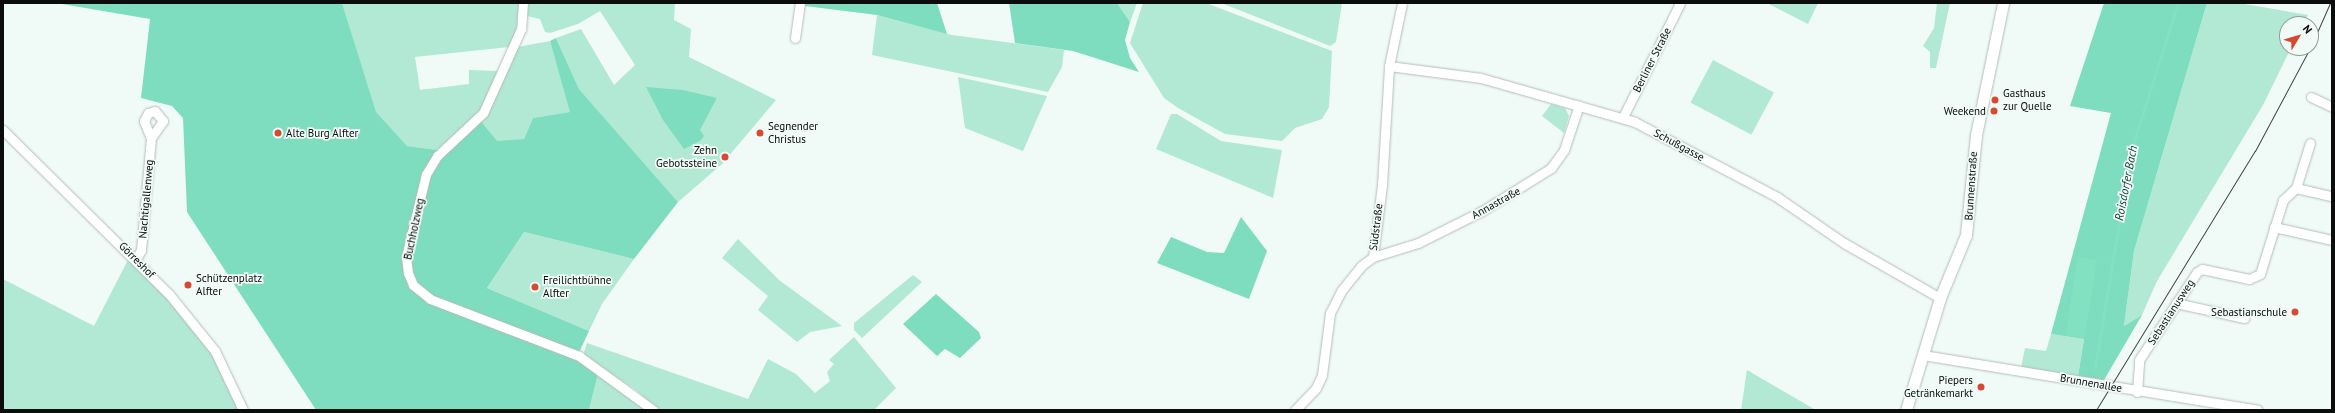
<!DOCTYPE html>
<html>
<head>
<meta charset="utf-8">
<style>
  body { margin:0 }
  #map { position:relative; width:2335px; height:413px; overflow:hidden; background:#f0faf6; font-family:"PT Sans",sans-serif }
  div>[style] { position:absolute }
  .green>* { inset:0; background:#b2e9d5; transform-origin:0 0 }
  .forest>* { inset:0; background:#7eddbe }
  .water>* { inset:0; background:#82e1c1; transform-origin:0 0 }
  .stream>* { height:2.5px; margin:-1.25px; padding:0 1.25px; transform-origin:1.25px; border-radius:1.25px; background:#82e1c1 }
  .roads { filter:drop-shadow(0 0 1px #b3bdb9) drop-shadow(0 0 1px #b3bdb9) }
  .minor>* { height:9px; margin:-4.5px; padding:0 4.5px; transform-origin:4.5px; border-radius:4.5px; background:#fff }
  .tertiary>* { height:11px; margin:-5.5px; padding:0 5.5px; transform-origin:5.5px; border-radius:5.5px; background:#fff }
  .tram>* { height:1px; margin:-0.5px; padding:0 0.5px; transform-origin:0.5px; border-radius:0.5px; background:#404543 }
  .dots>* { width:11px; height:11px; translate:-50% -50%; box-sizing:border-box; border:2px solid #f0faf6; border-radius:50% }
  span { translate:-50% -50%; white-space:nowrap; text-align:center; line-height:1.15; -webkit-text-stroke:3.5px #f0faf6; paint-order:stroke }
  .street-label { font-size:11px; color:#0a0d0c }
  .poi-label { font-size:11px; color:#0a0d0c }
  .left { translate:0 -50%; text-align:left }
  .right { translate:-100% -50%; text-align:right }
  .water-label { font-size:12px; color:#0e3a2e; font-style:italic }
  .frame { position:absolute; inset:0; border:4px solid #0a0d0c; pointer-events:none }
  .north { position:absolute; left:2279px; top:16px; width:40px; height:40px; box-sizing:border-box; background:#f0faf6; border:1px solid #949b98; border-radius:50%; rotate:52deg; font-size:11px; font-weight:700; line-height:16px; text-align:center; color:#0a0d0c }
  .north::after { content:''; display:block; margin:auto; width:14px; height:18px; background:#d64a32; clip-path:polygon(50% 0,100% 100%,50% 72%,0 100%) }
</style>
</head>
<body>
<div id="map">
  <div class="green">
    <div style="clip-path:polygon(evenodd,342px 3px,519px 3px,517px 47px,550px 41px,571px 112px,533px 118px,524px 139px,438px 150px,407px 146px,375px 112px,342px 3px,509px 47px,498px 71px,469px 70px,469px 84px,420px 90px,415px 57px,509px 47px)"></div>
    <div style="clip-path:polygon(evenodd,527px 3px,675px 3px,674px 20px,691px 29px,689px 57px,776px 100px,722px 164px,678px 202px,579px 89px,556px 38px,581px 29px,614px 85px,635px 65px,600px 11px,578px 24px,550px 33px,545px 32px,540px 19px,527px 16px,527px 3px,646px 88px,717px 98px,699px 130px,704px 136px,646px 88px)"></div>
    <div style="clip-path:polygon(1117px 3px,1137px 3px,1130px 22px)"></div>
    <div style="clip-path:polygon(1143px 3px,1206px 3px,1332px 51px,1329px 107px,1322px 119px,1295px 128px,1282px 141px,1225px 134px,1178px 108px,1164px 98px,1130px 43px)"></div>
    <div style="clip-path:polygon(1221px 3px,1342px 3px,1336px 42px,1330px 46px)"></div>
    <div style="clip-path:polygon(1767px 3px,1818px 3px,1808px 24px)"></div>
    <div style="clip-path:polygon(1937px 3px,1950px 3px,1936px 68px,1930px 68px,1930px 52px,1923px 46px,1934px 28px)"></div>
    <div style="clip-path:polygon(2207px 3px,2239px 3px,2308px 15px,2303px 24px,2287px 24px,2287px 48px,2291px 48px,2263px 105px,2157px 281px,2142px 315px,2124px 326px,2134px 251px)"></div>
    <div style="clip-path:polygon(877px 15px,952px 35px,1064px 50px,1062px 67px,1048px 92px,872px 55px)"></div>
    <div style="left:1713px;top:60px;width:69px;height:48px;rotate:28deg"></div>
    <div style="clip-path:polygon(958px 77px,1047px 96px,1023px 151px,965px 128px)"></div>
    <div style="clip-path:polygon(1551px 104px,1565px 108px,1569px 116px,1564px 133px,1542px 116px)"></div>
    <div style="clip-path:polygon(1171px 114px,1177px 114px,1221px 141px,1282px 150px,1273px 198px,1156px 149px)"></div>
    <div style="clip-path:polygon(524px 232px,634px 259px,602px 304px,589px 331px,487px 288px)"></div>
    <div style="clip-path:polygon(738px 239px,779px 280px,842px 326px,810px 332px,797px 342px,758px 310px,768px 296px,722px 258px)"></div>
    <div style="clip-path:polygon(131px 254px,205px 337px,243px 410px,3px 410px,3px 279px,94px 326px)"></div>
    <div style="clip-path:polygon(913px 275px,922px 282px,862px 338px,854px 330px,854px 323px)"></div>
    <div style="clip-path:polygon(2051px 334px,2084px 339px,2078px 376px,2021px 367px,2025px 348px,2046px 351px)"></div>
    <div style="clip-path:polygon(854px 337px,896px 388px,874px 410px,658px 410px,636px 390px,583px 355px,587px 343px,748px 399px,768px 359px,796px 374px,815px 393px,830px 381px,827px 372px,834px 364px,829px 360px)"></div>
    <div style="clip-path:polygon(599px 370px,649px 410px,589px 410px)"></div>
    <div style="clip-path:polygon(1747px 370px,1814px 409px,1814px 410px,1741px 410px)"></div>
  </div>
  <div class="forest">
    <div style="clip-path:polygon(56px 3px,342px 3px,376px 112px,407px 146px,438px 150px,478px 118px,497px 141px,524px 139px,533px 118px,570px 112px,550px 41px,556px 38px,579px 89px,678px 202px,634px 259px,524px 232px,487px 288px,589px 331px,577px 357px,599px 370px,589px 410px,316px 410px,187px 212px,183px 118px,172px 106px,141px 98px,150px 19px)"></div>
    <div style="clip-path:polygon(805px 3px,937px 3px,947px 34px,877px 15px,805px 6px)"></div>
    <div style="clip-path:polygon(1009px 3px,1117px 3px,1130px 22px,1125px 40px,1130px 58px,1139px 72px,1073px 51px,1015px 43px)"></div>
    <div style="clip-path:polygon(2104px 3px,2207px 3px,2134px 251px,2124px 326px,2142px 315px,2104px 380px,2078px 376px,2084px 339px,2051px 334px,2111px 113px,2070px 106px)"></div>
    <div style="clip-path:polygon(646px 87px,683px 90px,717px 98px,700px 130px,704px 136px,700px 141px,684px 149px,663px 120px)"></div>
    <div style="clip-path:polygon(1241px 217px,1267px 251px,1249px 299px,1157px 263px,1171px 237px,1207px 252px,1224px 253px)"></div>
    <div style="clip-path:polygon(936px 294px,979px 332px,981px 338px,960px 358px,945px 349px,937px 356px,903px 324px)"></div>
  </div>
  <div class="water">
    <div style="left:2078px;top:257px;width:19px;height:79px;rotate:9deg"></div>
  </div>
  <div class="stream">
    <div style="left:2095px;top:368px;width:220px;rotate:-80.6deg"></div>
    <div style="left:2131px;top:151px;width:155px;rotate:-72.4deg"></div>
  </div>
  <div class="roads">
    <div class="minor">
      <div style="left:523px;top:3px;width:26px;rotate:94deg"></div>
      <div style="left:521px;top:29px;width:92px;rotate:114.3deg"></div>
      <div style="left:483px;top:113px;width:63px;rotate:136.9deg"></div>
      <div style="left:437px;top:156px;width:21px;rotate:121deg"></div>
      <div style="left:426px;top:174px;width:85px;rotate:103.5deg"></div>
      <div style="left:406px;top:257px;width:16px;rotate:83deg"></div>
      <div style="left:408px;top:273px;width:13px;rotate:67deg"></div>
      <div style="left:413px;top:285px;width:22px;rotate:39deg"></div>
      <div style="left:430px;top:299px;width:160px;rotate:20.9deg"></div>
      <div style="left:579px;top:356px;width:92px;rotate:36.1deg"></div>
      <div style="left:795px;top:38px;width:35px;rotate:-82deg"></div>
      <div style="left:1389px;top:66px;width:93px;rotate:7.4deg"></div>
      <div style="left:1481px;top:78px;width:160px;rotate:15.9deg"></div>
      <div style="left:1635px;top:122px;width:161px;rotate:27.8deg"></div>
      <div style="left:1777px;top:197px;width:81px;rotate:34.5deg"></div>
      <div style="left:1844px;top:243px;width:111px;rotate:29.8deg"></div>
      <div style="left:2311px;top:97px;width:23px;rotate:25deg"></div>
      <div style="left:1623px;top:117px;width:127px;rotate:-63.4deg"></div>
      <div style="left:3px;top:130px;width:233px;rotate:44.7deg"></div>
      <div style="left:169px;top:294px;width:73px;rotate:51.1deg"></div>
      <div style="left:215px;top:351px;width:65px;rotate:64.6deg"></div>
      <div style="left:2296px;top:188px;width:37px;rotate:13deg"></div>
      <div style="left:2274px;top:227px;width:59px;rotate:12.6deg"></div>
      <div style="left:1373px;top:257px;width:73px;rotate:-82.9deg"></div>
      <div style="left:1382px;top:185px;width:119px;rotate:-86.6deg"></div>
      <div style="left:1389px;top:66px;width:64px;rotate:-78.3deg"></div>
      <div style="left:136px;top:259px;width:10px;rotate:-61deg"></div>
      <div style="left:141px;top:250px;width:112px;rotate:-84.9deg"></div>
      <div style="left:151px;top:138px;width:21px;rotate:-55deg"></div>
      <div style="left:163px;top:121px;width:13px;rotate:-129deg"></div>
      <div style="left:155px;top:111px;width:7px;rotate:164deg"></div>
      <div style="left:148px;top:113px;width:9px;rotate:117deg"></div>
      <div style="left:144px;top:121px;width:18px;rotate:68deg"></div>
      <div style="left:2176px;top:303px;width:70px;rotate:12.4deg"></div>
      <div style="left:1923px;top:355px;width:339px;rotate:9.3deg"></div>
      <div style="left:2137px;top:392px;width:32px;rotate:-86deg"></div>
      <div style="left:2139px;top:360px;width:105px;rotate:-56.6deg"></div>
      <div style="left:2197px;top:272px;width:6px;rotate:-31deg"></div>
      <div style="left:2202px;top:269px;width:48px;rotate:12deg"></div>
      <div style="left:2249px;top:279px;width:12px;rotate:-24deg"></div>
      <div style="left:2260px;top:274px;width:77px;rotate:-72.7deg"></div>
      <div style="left:2283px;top:200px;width:18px;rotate:-43deg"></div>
      <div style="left:2296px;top:188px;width:47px;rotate:-72.7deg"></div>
      <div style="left:1295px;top:410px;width:30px;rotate:-46deg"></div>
      <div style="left:1316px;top:388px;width:14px;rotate:-65deg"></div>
      <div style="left:1322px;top:375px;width:63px;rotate:-82.6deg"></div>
      <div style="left:1330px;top:313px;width:25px;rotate:-63deg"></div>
      <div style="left:1341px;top:291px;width:32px;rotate:-51deg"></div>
      <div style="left:1361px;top:266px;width:15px;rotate:-37deg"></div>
      <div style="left:1373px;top:257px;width:47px;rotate:-17.3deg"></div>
      <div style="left:1418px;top:243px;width:72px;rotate:-26.6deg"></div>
      <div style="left:1482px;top:211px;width:81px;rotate:-31.9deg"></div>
      <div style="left:1551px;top:168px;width:22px;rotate:-54deg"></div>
      <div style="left:1564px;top:150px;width:47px;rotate:-71.6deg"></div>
    </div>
    <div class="tertiary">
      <div style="left:1906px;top:410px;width:117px;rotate:-73.1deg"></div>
      <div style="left:1940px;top:298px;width:68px;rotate:-67.6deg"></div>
      <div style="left:1966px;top:235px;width:100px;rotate:-84.3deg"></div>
      <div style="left:1976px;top:135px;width:135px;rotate:-78.4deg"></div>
    </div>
  </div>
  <div class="tram">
    <div style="left:2311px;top:46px;width:47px;rotate:-66.2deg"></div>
    <div style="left:2096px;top:410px;width:304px;rotate:-58.5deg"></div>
    <div style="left:2255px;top:151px;width:117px;rotate:-61.9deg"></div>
  </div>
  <div class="dots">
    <div style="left:1995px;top:100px;background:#d64a32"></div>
    <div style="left:1994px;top:111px;background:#d64a32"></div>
    <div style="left:278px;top:133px;background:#d64a32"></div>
    <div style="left:760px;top:133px;background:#d64a32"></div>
    <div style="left:725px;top:157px;background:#d64a32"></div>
    <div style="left:188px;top:285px;background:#d64a32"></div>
    <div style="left:535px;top:287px;background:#d64a32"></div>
    <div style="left:2295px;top:312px;background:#d64a32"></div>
    <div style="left:1981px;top:387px;background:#d64a32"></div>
  </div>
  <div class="street-label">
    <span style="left:1652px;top:60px;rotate:-63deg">Berliner Straße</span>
    <span style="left:1679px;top:145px;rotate:28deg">Schußgasse</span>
    <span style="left:1971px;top:186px;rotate:-86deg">Brunnenstraße</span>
    <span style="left:146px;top:199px;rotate:-85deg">Nachtigallenweg</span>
    <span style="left:1496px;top:203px;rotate:-29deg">Annastraße</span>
    <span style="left:1376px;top:227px;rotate:-83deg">Südstraße</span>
    <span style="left:414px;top:229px;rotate:-78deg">Buchholzweg</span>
    <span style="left:137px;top:260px;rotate:45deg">Görreshof</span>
    <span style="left:2171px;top:312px;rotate:-57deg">Sebastianusweg</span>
    <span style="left:2091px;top:383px;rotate:10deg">Brunnenallee</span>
  </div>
  <div class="poi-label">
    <span class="left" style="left:2003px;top:100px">Gasthaus<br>zur Quelle</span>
    <span class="right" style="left:1986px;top:111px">Weekend</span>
    <span class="left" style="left:768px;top:133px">Segnender<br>Christus</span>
    <span class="left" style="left:286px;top:133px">Alte Burg Alfter</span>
    <span class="right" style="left:717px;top:157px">Zehn<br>Gebotssteine</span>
    <span class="left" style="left:196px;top:285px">Schützenplatz<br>Alfter</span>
    <span class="left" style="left:543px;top:287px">Freilichtbühne<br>Alfter</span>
    <span class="right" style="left:2287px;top:312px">Sebastianschule</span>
    <span class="right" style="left:1973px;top:387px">Piepers<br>Getränkemarkt</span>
  </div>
  <div class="water-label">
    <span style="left:2126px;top:183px;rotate:-79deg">Roisdorfer Bach</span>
  </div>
  <div class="frame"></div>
  <div class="north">N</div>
</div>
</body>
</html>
